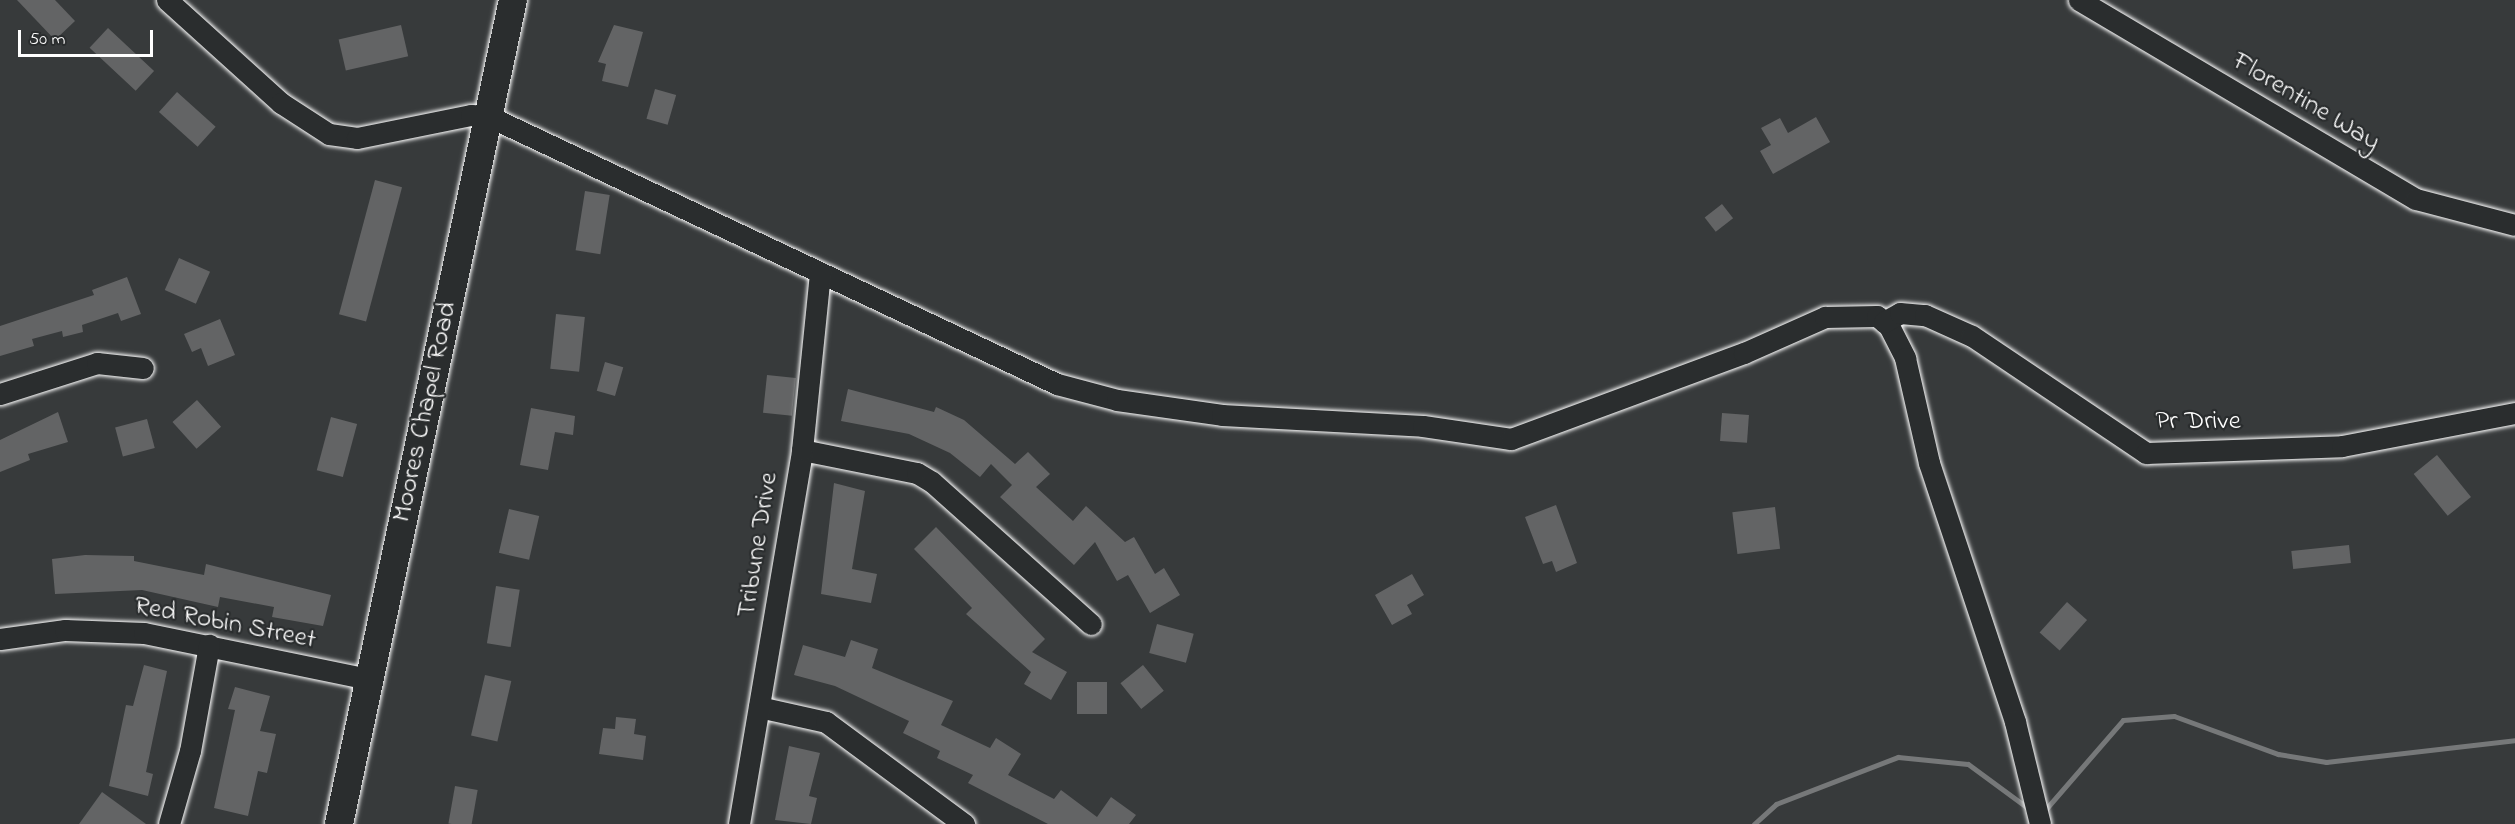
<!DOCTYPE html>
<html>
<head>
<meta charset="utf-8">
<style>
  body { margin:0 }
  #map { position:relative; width:2515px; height:824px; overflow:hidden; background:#373a3b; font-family:"Indie Flower",sans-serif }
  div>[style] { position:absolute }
  .stream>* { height:5px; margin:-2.5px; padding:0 2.5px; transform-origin:2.5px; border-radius:2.5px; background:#767879 }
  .building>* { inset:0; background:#636465; transform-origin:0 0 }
  .roads { filter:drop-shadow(0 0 2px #fff) drop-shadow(0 0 2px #fff) }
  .minor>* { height:21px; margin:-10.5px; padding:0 10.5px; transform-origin:10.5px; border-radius:10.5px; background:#2a2d2e }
  .secondary>* { height:28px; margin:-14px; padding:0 14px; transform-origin:14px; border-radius:14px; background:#2a2d2e }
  span { translate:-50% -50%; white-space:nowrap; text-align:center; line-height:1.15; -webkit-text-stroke:4.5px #2a2d2e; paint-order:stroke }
  .street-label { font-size:27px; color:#fff }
  .scale { position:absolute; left:18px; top:30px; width:135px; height:27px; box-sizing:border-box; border:3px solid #fff; border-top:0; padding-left:8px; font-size:18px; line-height:21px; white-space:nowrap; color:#fff; -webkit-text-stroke:4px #2a2d2e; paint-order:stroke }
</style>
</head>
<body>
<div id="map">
  <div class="stream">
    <div style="left:2045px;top:810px;width:119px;rotate:-49.1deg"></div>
    <div style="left:2123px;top:720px;width:51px;rotate:-4.5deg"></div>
    <div style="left:2174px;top:716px;width:111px;rotate:20.1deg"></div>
    <div style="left:2278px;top:754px;width:49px;rotate:9.5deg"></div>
    <div style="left:2326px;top:762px;width:190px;rotate:-6.6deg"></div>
    <div style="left:1754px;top:824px;width:30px;rotate:-42deg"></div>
    <div style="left:1776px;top:804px;width:131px;rotate:-21.1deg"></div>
    <div style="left:1898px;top:757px;width:70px;rotate:5.7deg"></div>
    <div style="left:1968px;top:764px;width:76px;rotate:36.4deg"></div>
  </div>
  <div class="building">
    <div style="clip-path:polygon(17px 0,55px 0,75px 21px,55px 40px)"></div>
    <div style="left:401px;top:25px;width:32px;height:64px;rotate:77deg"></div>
    <div style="clip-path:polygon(614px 25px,643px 32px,628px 87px,602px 81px,606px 64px,598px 62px)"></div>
    <div style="left:108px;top:28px;width:63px;height:27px;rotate:43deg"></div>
    <div style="left:655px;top:89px;width:22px;height:31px;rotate:16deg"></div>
    <div style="left:177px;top:92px;width:52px;height:27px;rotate:42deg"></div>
    <div style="clip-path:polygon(1816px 117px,1830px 142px,1773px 174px,1760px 151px,1771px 145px,1761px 128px,1780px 118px,1788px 133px)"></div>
    <div style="left:375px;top:180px;width:28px;height:139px;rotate:15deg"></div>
    <div style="left:585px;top:191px;width:25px;height:60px;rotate:9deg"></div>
    <div style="left:1722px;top:204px;width:18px;height:22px;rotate:52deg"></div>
    <div style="left:179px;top:258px;width:34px;height:35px;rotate:24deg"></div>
    <div style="clip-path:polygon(127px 277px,141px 314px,121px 321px,118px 313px,82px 325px,83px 332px,63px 337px,62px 331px,32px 339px,34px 346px,0 356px,0 326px,94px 295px,92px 290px)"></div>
    <div style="left:556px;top:314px;width:29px;height:55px;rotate:6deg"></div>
    <div style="clip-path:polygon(220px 319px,235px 355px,208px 366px,201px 348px,192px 352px,184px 334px)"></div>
    <div style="left:605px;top:362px;width:19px;height:30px;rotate:16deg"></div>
    <div style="left:767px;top:375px;width:29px;height:38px;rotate:6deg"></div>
    <div style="clip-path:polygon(848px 389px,934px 412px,936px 407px,964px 420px,1015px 464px,1028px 452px,1050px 474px,1036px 487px,1073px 521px,1086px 506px,1125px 542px,1134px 537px,1155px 574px,1164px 568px,1180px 595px,1150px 613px,1128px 575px,1117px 581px,1095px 542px,1074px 565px,1000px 497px,1012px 485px,991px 464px,980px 477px,950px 453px,909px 434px,841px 421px)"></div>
    <div style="left:197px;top:400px;width:36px;height:33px;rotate:48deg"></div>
    <div style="clip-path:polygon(531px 408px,575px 416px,573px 435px,555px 432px,548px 470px,520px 465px)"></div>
    <div style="clip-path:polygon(58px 412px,68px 442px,28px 454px,30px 460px,0 472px,0 440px)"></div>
    <div style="left:1722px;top:413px;width:27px;height:28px;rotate:4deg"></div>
    <div style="left:331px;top:417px;width:27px;height:55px;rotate:15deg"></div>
    <div style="left:147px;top:419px;width:30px;height:33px;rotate:75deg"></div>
    <div style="left:2437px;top:455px;width:54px;height:30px;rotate:51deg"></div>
    <div style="clip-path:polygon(834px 483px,865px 491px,852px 569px,877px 574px,871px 603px,821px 594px)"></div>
    <div style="clip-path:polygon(1556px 505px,1577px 563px,1556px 572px,1552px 561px,1543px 564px,1525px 517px)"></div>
    <div style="left:1775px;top:507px;width:42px;height:43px;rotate:83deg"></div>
    <div style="left:509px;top:509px;width:31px;height:45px;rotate:13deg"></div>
    <div style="clip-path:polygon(936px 527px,1045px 639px,1032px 652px,1067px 672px,1051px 700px,1024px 684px,1031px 672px,966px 614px,972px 608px,914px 549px)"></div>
    <div style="left:2349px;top:545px;width:18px;height:58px;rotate:84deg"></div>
    <div style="clip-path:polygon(85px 555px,134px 556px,134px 561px,204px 575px,206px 564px,331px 595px,323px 626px,272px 617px,274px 607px,220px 597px,218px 607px,142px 590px,55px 594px,52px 559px)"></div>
    <div style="clip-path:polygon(1412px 574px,1424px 595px,1407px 605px,1412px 614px,1392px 625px,1375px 595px)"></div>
    <div style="left:496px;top:586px;width:24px;height:58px;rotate:9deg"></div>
    <div style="left:2067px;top:602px;width:27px;height:41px;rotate:42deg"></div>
    <div style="left:1157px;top:624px;width:38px;height:30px;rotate:15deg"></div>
    <div style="clip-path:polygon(851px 640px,878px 649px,872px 668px,953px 701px,941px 725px,990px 748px,996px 738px,1021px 754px,1008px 775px,1054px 799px,1061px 790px,1097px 817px,1111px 797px,1136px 815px,1129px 824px,1048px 824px,968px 783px,973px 775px,937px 758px,940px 751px,903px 733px,909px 721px,835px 686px,794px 675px,803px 645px,845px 657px)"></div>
    <div style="clip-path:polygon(144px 665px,167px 671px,146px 772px,153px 774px,148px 796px,109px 786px,126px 705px,133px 706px)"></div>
    <div style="left:1143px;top:665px;width:33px;height:29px;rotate:51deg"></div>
    <div style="left:485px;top:675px;width:27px;height:62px;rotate:13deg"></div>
    <div style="left:1077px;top:682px;width:30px;height:32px"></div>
    <div style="clip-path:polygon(235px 687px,270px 696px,260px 731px,276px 734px,267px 773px,258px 771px,248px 816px,214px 808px,235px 710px,228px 709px)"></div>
    <div style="clip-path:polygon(616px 717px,636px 719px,634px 734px,646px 736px,643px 760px,599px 754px,603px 728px,615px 729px)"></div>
    <div style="clip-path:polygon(789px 746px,820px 753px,809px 796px,817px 798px,811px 824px,775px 820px)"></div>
    <div style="left:455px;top:786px;width:23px;height:38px;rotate:10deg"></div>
    <div style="clip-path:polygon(102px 792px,146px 824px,79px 824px)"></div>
  </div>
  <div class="roads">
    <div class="minor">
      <div style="left:167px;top:0;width:154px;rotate:42.1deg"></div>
      <div style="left:281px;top:103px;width:57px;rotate:32.9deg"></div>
      <div style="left:329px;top:134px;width:28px;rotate:8deg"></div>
      <div style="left:357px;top:138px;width:116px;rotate:-11.4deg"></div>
      <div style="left:471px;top:115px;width:17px;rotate:3deg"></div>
      <div style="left:488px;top:116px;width:629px;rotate:25.22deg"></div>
      <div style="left:1057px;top:384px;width:62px;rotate:14.9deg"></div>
      <div style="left:1117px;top:400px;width:106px;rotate:8.1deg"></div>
      <div style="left:1222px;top:415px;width:201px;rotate:3.1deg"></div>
      <div style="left:1423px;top:426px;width:89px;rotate:8.4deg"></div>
      <div style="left:1511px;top:439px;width:248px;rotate:-20.3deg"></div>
      <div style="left:1744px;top:353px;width:89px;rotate:-24deg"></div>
      <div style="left:1825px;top:317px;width:52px;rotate:-1.1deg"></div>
      <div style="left:1877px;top:316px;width:16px;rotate:40deg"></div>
      <div style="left:1889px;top:326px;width:36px;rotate:63deg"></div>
      <div style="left:1905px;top:358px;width:108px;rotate:77.1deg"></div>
      <div style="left:1929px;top:463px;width:273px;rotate:71.6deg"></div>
      <div style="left:2015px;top:722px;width:105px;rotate:76.2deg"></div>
      <div style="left:2079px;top:0;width:391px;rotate:30.6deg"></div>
      <div style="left:2416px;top:199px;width:102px;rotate:14.7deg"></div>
      <div style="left:1884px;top:322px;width:18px;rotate:-29deg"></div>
      <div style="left:1900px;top:313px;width:25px;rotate:5deg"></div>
      <div style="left:1925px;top:315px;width:51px;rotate:24.1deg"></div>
      <div style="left:1972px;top:336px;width:210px;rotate:33.9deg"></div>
      <div style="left:2146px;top:453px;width:196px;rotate:-2deg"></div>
      <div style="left:2342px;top:446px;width:176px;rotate:-10.8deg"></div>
      <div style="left:0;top:394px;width:102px;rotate:-17.7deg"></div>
      <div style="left:97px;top:363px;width:46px;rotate:6.2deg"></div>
      <div style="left:802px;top:450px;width:117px;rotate:11.3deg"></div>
      <div style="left:917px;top:473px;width:17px;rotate:31deg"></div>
      <div style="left:932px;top:482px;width:213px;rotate:41.8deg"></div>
      <div style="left:0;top:639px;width:66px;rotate:-7.9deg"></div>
      <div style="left:65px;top:630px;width:79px;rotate:2.2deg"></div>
      <div style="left:144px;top:633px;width:229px;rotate:11.6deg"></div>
      <div style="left:759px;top:707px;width:69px;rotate:12.6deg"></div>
      <div style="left:826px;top:722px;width:172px;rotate:36.5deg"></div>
      <div style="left:169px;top:824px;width:76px;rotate:-74deg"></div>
      <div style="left:190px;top:751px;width:108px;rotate:-79.8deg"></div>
      <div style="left:739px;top:824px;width:379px;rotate:-80.4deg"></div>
      <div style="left:802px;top:450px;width:178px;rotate:-84.2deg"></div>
    </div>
    <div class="secondary">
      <div style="left:339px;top:824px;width:842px;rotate:-78.08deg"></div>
    </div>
  </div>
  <div class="street-label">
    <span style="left:2306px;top:102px;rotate:31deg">Florentine Way</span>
    <span style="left:425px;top:412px;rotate:-78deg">Moores Chapel Road</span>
    <span style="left:2198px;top:422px">Pr Drive</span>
    <span style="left:758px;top:545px;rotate:-81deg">Tribune Drive</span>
    <span style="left:225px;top:623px;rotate:11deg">Red Robin Street</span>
  </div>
  <div class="scale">50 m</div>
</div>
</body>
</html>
